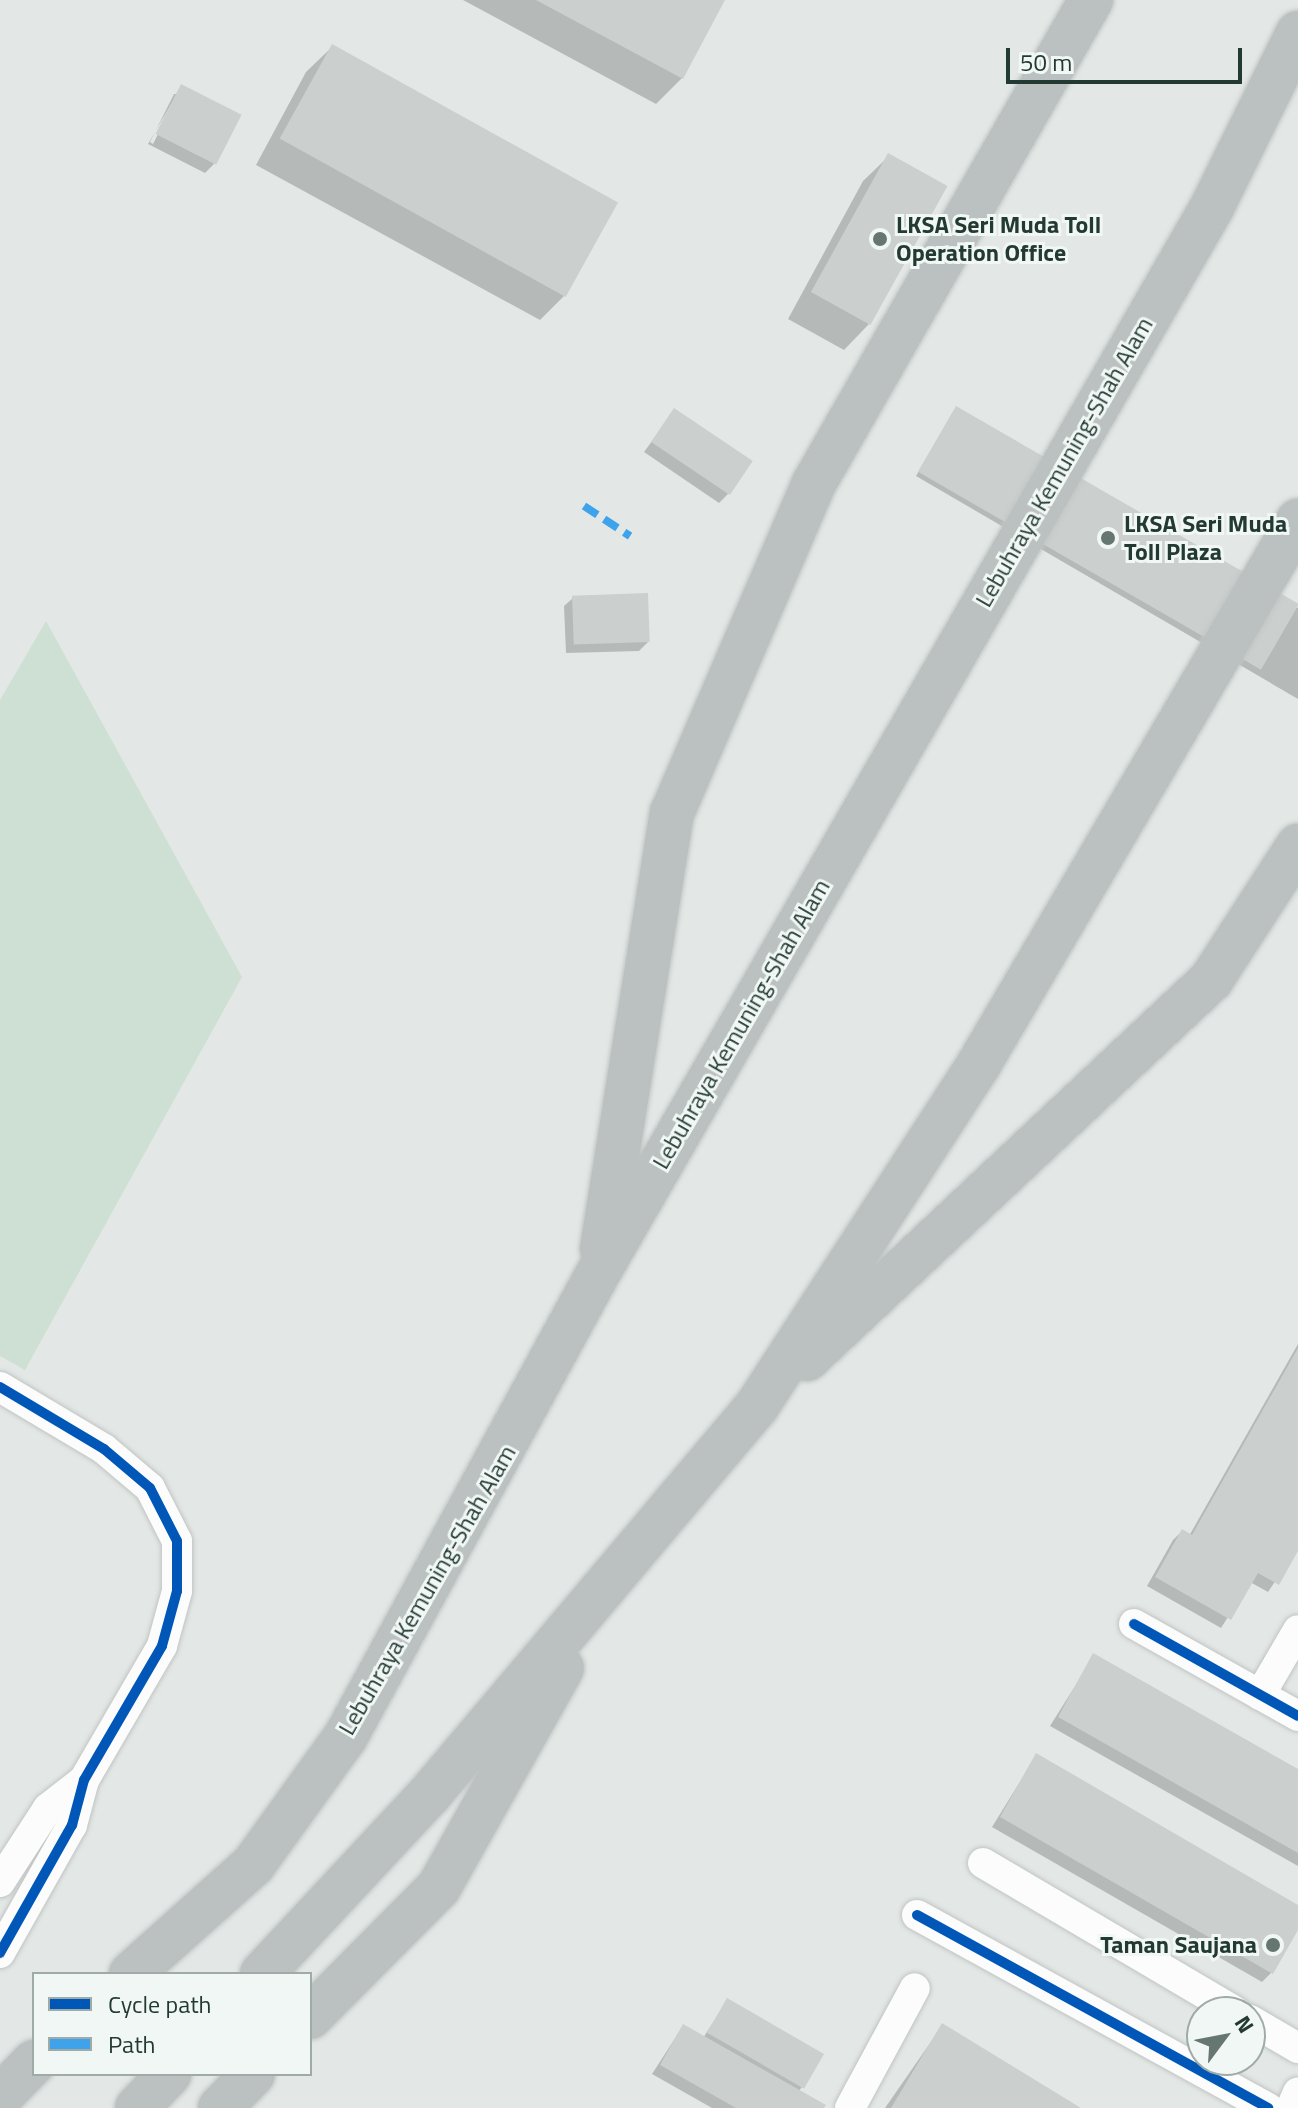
<!DOCTYPE html>
<html>
<head>
<meta charset="utf-8">
<style>
  body { margin:0 }
  #map { position:relative; width:1298px; height:2108px; overflow:hidden; background:#e3e8e6; font-family:"Titillium Web",sans-serif }
  div>[style] { position:absolute }
  .green>* { inset:0; background:#cee0d3 }
  .shadow>* { inset:0; background:#0003 }
  .building>* { inset:0; background:#cbcfcd; transform-origin:0 0 }
  .roads { filter:drop-shadow(0 0 2px #c0c5c3) drop-shadow(0 0 2px #c0c5c3) }
  .minor>* { height:30px; margin:-15px; padding:0 15px; transform-origin:15px; border-radius:15px; background:#fbfcfb }
  .highway>* { height:44px; margin:-22px; padding:0 22px; transform-origin:22px; border-radius:22px; background:#bbc1c0 }
  .quiet>* { height:8px; margin-top:-4px; transform-origin:0; background:repeating-linear-gradient(90deg,#3ea3eb 0 16px,transparent 0 24px) }
  .cycleway>* { height:10px; margin:-5px; padding:0 5px; transform-origin:5px; border-radius:5px; background:#0057b8 }
  .dots>* { width:22px; height:22px; translate:-50% -50%; box-sizing:border-box; border:4px solid #f1f7f4; border-radius:50% }
  span { translate:-50% -50%; white-space:nowrap; text-align:center; line-height:1.15; -webkit-text-stroke:6px #f1f7f4; paint-order:stroke }
  .poi-label { font-size:24px; color:#233a33; font-weight:700 }
  .left { translate:0 -50%; text-align:left }
  .right { translate:-100% -50%; text-align:right }
  .street-label { font-size:24px; color:#233a33 }
  .legend { position:absolute; left:32px; top:1972px; width:280px; height:104px; box-sizing:border-box; background:#f1f7f4; border:2px solid #9faba7; margin:0; padding:10px 14px; list-style:none; font-size:24px; color:#233a33 }
  .legend li { display:flex; align-items:center; gap:16px; height:40px }
  .legend b { width:40px; border:2px solid #9faba7 }
  .north { position:absolute; left:1186px; top:1996px; width:80px; height:80px; box-sizing:border-box; background:#f1f7f4; border:2px solid #9faba7; border-radius:50%; rotate:58deg; font-size:22px; font-weight:700; line-height:32px; text-align:center; color:#233a33 }
  .north::after { content:''; display:block; margin:auto; width:28px; height:36px; background:#667772; clip-path:polygon(50% 0,100% 100%,50% 72%,0 100%) }
  .scale { position:absolute; left:1006px; top:48px; width:236px; height:36px; box-sizing:border-box; border:4px solid #233a33; border-top:0; padding-left:10px; font-size:24px; line-height:28px; white-space:nowrap; color:#233a33; -webkit-text-stroke:6px #f1f7f4; paint-order:stroke }
</style>
</head>
<body>
<div id="map">
  <div class="green">
    <div style="clip-path:polygon(46px 621px,242px 977px,25px 1370px,0 1356px,0 700px)"></div>
  </div>
  <div class="shadow">
    <div style="clip-path:polygon(463px 0,723px 0,682px 78px,656px 104px)"></div>
    <div style="clip-path:polygon(332px 47px,566px 294px,540px 320px,256px 165px,306px 72px)"></div>
    <div style="clip-path:polygon(evenodd,181px 87px,214px 164px,205px 173px,148px 144px,181px 87px,174px 94px,178px 94px,153px 144px,150px 142px,174px 94px)"></div>
    <div style="clip-path:polygon(889px 156px,869px 324px,844px 350px,788px 319px,863px 181px)"></div>
    <div style="clip-path:polygon(674px 411px,728px 494px,719px 503px,644px 452px)"></div>
    <div style="clip-path:polygon(953px 412px,1298px 608px,1298px 699px,916px 476px)"></div>
    <div style="clip-path:polygon(573px 598px,648px 642px,639px 651px,566px 653px,564px 606px)"></div>
    <div style="clip-path:polygon(1298px 1344px,1298px 1547px,1268px 1592px,1250px 1582px,1221px 1628px,1147px 1586px,1173px 1540px,1182px 1531px,1189px 1536px)"></div>
    <div style="clip-path:polygon(1094px 1656px,1298px 1771px,1298px 1866px,1050px 1726px)"></div>
    <div style="clip-path:polygon(1036px 1756px,1298px 1907px,1298px 1926px,1271px 1973px,1262px 1982px,992px 1827px)"></div>
    <div style="clip-path:polygon(727px 2001px,802px 2087px,798px 2092px,822px 2108px,712px 2108px,652px 2074px,683px 2026px,703px 2038px)"></div>
    <div style="clip-path:polygon(942px 2026px,1077px 2108px,885px 2108px)"></div>
  </div>
  <div class="building">
    <div style="clip-path:polygon(536px 0,725px 0,683px 79px)"></div>
    <div style="left:332px;top:44px;width:327px;height:108px;rotate:29deg"></div>
    <div style="left:181px;top:84px;width:68px;height:56px;rotate:27deg"></div>
    <div style="left:888px;top:153px;width:68px;height:159px;rotate:29deg"></div>
    <div style="left:956px;top:406px;width:396px;height:76px;rotate:30deg"></div>
    <div style="left:674px;top:408px;width:95px;height:41px;rotate:34deg"></div>
    <div style="left:648px;top:593px;width:49px;height:76px;rotate:88deg"></div>
    <div style="clip-path:polygon(1298px 1348px,1298px 1551px,1279px 1585px,1258px 1573px,1231px 1620px,1155px 1577px,1182px 1529px,1192px 1535px)"></div>
    <div style="clip-path:polygon(1093px 1653px,1298px 1769px,1298px 1853px,1058px 1717px)"></div>
    <div style="clip-path:polygon(1036px 1753px,1298px 1905px,1298px 1930px,1273px 1974px,1000px 1817px)"></div>
    <div style="left:727px;top:1998px;width:112px;height:40px;rotate:30deg"></div>
    <div style="clip-path:polygon(942px 2023px,1081px 2108px,891px 2108px)"></div>
    <div style="clip-path:polygon(683px 2024px,826px 2105px,824px 2108px,736px 2108px,660px 2065px)"></div>
  </div>
  <div class="roads">
    <div class="minor">
      <div style="left:0;top:1387px;width:121px;rotate:30.8deg"></div>
      <div style="left:104px;top:1449px;width:60px;rotate:40.3deg"></div>
      <div style="left:150px;top:1488px;width:59px;rotate:63deg"></div>
      <div style="left:177px;top:1541px;width:50px;rotate:90deg"></div>
      <div style="left:177px;top:1591px;width:57px;rotate:105.3deg"></div>
      <div style="left:162px;top:1646px;width:155px;rotate:120.2deg"></div>
      <div style="left:84px;top:1780px;width:47px;rotate:104.9deg"></div>
      <div style="left:72px;top:1825px;width:147px;rotate:119.4deg"></div>
      <div style="left:1134px;top:1624px;width:188px;rotate:29.3deg"></div>
      <div style="left:1260px;top:1695px;width:75px;rotate:-59.7deg"></div>
      <div style="left:983px;top:1863px;width:294px;rotate:30.5deg"></div>
      <div style="left:0;top:1882px;width:88px;rotate:-57deg"></div>
      <div style="left:48px;top:1808px;width:46px;rotate:-37.9deg"></div>
      <div style="left:917px;top:1915px;width:401px;rotate:28.8deg"></div>
      <div style="left:1250px;top:2020px;width:56px;rotate:30.3deg"></div>
      <div style="left:850px;top:2108px;width:136px;rotate:-61.6deg"></div>
      <div style="left:1291px;top:2108px;width:17px;rotate:-66deg"></div>
    </div>
    <div class="highway">
      <div style="left:602px;top:1249px;width:442px;rotate:-80.9deg"></div>
      <div style="left:672px;top:813px;width:357px;rotate:-66.7deg"></div>
      <div style="left:813px;top:485px;width:559px;rotate:-60.18deg"></div>
      <div style="left:807px;top:1359px;width:554px;rotate:-43.17deg"></div>
      <div style="left:1211px;top:980px;width:160px;rotate:-57deg"></div>
      <div style="left:131px;top:1974px;width:164px;rotate:-41.8deg"></div>
      <div style="left:253px;top:1865px;width:159px;rotate:-54.2deg"></div>
      <div style="left:346px;top:1736px;width:525px;rotate:-61.43deg"></div>
      <div style="left:597px;top:1275px;width:1232px;rotate:-60.06deg"></div>
      <div style="left:1212px;top:207px;width:194px;rotate:-63.7deg"></div>
      <div style="left:262px;top:1974px;width:245px;rotate:-47deg"></div>
      <div style="left:429px;top:1795px;width:509px;rotate:-49.86deg"></div>
      <div style="left:757px;top:1406px;width:408px;rotate:-57deg"></div>
      <div style="left:979px;top:1064px;width:630px;rotate:-59.57deg"></div>
      <div style="left:310px;top:2017px;width:183px;rotate:-45.2deg"></div>
      <div style="left:439px;top:1887px;width:251px;rotate:-60.7deg"></div>
      <div style="left:0;top:2097px;width:49px;rotate:-45.8deg"></div>
      <div style="left:137px;top:2108px;width:47px;rotate:-46.7deg"></div>
      <div style="left:220px;top:2108px;width:47px;rotate:-45.9deg"></div>
    </div>
  </div>
  <div class="quiet">
    <div style="left:584px;top:506px;width:55px;rotate:33.1deg"></div>
  </div>
  <div class="cycleway">
    <div style="left:0;top:1387px;width:121px;rotate:30.8deg"></div>
    <div style="left:104px;top:1449px;width:60px;rotate:40.3deg"></div>
    <div style="left:150px;top:1488px;width:59px;rotate:63deg"></div>
    <div style="left:177px;top:1541px;width:50px;rotate:90deg"></div>
    <div style="left:177px;top:1591px;width:57px;rotate:105.3deg"></div>
    <div style="left:162px;top:1646px;width:155px;rotate:120.2deg"></div>
    <div style="left:84px;top:1780px;width:47px;rotate:104.9deg"></div>
    <div style="left:72px;top:1825px;width:147px;rotate:119.4deg"></div>
    <div style="left:1134px;top:1624px;width:188px;rotate:29.3deg"></div>
    <div style="left:917px;top:1915px;width:401px;rotate:28.8deg"></div>
  </div>
  <div class="dots">
    <div style="left:880px;top:239px;background:#667772"></div>
    <div style="left:1108px;top:538px;background:#667772"></div>
    <div style="left:1273px;top:1945px;background:#667772"></div>
  </div>
  <div class="poi-label">
    <span class="left" style="left:896px;top:239px">LKSA Seri Muda Toll<br>Operation Office</span>
    <span class="left" style="left:1124px;top:538px">LKSA Seri Muda<br>Toll Plaza</span>
    <span class="right" style="left:1257px;top:1945px">Taman Saujana</span>
  </div>
  <div class="street-label">
    <span style="left:1064px;top:462px;rotate:-60deg">Lebuhraya Kemuning-Shah Alam</span>
    <span style="left:741px;top:1024px;rotate:-60deg">Lebuhraya Kemuning-Shah Alam</span>
    <span style="left:427px;top:1590px;rotate:-60deg">Lebuhraya Kemuning-Shah Alam</span>
  </div>
  <ul class="legend">
  <li><b style="height:10px;background:#0057b8"></b>Cycle path</li>
  <li><b style="height:10px;background:#3ea3eb"></b>Path</li>
  </ul>
  <div class="north">N</div>
  <div class="scale">50 m</div>
</div>
</body>
</html>
